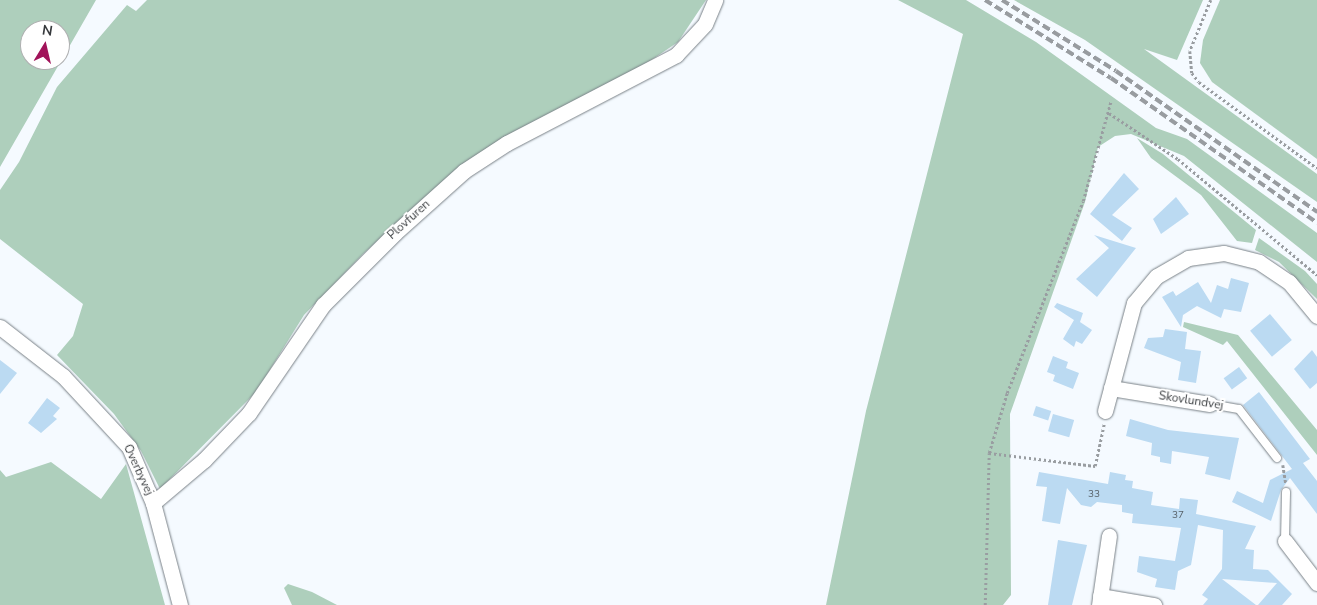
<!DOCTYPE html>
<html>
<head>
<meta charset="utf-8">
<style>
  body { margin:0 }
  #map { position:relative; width:1317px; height:605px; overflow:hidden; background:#f5faff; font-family:"Nunito Sans",sans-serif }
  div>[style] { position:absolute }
  .green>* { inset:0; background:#aecfbc }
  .building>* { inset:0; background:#bbdaf2; transform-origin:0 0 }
  .path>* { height:2.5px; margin-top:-1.25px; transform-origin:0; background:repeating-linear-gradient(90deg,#999da1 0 2.5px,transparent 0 5px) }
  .roads { filter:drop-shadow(0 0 1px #798187) drop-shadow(0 0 1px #798187) }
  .service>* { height:8px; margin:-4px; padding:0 4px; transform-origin:4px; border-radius:4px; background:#fff }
  .minor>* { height:15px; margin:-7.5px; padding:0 7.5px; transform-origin:7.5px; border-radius:7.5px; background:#fff }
  .rail>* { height:4px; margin-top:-2px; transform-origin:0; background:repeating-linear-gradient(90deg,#989ca0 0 8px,transparent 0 12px) }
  span { translate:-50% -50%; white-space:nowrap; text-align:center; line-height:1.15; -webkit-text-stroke:4px #fff; paint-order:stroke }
  .number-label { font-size:10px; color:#58626a }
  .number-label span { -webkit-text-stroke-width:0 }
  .street-label { font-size:12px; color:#373a3d }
  .north { position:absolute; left:20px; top:20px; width:50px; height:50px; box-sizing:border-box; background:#fff; border:1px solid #afb0b1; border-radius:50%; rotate:9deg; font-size:14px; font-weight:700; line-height:20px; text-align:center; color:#373a3d }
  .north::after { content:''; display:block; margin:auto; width:18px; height:22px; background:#a1135a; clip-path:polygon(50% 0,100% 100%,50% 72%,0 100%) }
</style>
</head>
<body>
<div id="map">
  <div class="green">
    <div style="clip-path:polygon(evenodd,0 0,96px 0,0 167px,0 0,30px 30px,60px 30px,60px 60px,30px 60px,30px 30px)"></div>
    <div style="clip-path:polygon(147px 0,706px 0,678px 42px,644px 65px,450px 175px,363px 254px,304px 315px,256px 392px,160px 489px,141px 451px,114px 414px,57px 355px,73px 336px,83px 304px,0 239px,0 190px,19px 162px,57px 87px,127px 5px,136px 11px)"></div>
    <div style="clip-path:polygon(898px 0,966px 0,1036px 42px,1156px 128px,1187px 139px,1317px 233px,1317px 262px,1184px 156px,1131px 134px,1115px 136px,1098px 147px,1085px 202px,1010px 414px,1011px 595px,1003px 605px,826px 605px,866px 411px,963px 34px)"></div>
    <div style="clip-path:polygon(1014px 0,1203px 0,1177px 60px,1144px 49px,1317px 174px,1317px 202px,1085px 40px)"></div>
    <div style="clip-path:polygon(1220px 0,1317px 0,1317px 159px,1212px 82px,1200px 63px,1203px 40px)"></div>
    <div style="clip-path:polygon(1137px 138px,1163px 154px,1256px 230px,1252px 243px,1237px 241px,1201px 195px,1151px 158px)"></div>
    <div style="clip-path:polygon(1259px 238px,1305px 271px,1317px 284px,1317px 299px,1279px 262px,1255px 250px)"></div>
    <div style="clip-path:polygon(1184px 322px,1238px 335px,1317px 430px,1317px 455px,1227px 341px,1223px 345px,1183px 327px)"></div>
    <div style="clip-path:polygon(51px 462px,101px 499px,126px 464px,165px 605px,0 605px,0 470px,6px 477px)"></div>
    <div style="clip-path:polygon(288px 584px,312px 592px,337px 605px,292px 605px,284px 588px)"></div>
  </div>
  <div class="building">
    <div style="clip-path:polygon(1124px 173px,1139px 189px,1112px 215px,1132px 228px,1122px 241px,1090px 214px)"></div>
    <div style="clip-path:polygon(1176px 197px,1189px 214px,1161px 234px,1153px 219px)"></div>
    <div style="clip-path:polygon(1094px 235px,1136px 248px,1097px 297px,1076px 279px,1109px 248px)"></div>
    <div style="clip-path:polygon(1231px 278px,1249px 283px,1241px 312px,1224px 309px,1221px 318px,1197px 306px,1183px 315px,1181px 327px,1162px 297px,1173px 291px,1176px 296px,1198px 282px,1211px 303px,1217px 285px,1228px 289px)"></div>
    <div style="clip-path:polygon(1057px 303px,1083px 313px,1080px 322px,1092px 330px,1082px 344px,1076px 341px,1074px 347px,1063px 339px,1074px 320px,1054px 307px)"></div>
    <div style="left:1270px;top:314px;width:34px;height:26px;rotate:50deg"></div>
    <div style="clip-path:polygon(1165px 329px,1187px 332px,1185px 349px,1201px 351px,1196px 383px,1178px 380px,1181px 362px,1144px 348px,1148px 338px,1163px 337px)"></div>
    <div style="clip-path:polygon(1312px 350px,1317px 357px,1317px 383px,1310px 389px,1294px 369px)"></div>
    <div style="clip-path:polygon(1053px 356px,1068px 362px,1066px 368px,1079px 373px,1073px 389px,1053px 381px,1055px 375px,1047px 372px)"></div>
    <div style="clip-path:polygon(0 360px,17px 373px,0 394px)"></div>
    <div style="left:1239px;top:367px;width:14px;height:19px;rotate:54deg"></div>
    <div style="clip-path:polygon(1259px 392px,1310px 459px,1303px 463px,1317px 481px,1317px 514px,1290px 478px,1281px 490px,1271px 521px,1232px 502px,1237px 491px,1263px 503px,1270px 480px,1292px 469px,1243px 405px)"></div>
    <div style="clip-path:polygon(47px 398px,60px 408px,53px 416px,57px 419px,41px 433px,28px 423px)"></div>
    <div style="left:1036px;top:406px;width:16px;height:10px;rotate:18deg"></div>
    <div style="left:1053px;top:414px;width:22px;height:18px;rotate:16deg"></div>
    <div style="clip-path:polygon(1130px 419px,1168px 430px,1239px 438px,1230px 480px,1205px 474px,1209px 457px,1172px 451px,1171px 464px,1160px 462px,1160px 457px,1151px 455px,1152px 443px,1126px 436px)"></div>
    <div style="clip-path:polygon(1039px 472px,1108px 484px,1110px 472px,1126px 475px,1125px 480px,1133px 481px,1132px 488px,1153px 492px,1151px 505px,1179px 509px,1180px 498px,1198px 500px,1196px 514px,1256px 526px,1245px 549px,1254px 550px,1253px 569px,1268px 570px,1292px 594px,1282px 605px,1258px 605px,1277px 583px,1222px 579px,1256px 605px,1203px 605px,1208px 599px,1202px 595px,1222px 569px,1223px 530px,1198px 525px,1191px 565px,1178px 571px,1175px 590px,1155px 587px,1157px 579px,1137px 572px,1139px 556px,1175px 561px,1181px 528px,1132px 523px,1133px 514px,1122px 512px,1122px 505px,1097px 502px,1091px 507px,1081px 505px,1067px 488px,1060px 524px,1042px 521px,1047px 487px,1036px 486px)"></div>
    <div style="clip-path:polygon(1058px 540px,1087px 545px,1072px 605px,1048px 605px)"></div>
  </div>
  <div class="path">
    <div style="left:1211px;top:0;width:55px;rotate:112.4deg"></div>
    <div style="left:1190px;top:51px;width:22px;rotate:85deg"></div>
    <div style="left:1192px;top:73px;width:11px;rotate:52deg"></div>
    <div style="left:1199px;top:82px;width:146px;rotate:36.1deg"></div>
    <div style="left:1109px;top:113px;width:83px;rotate:33.7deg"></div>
    <div style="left:1178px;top:159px;width:181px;rotate:39.8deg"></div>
    <div style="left:989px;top:453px;width:107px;rotate:7deg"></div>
    <div style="left:1095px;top:466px;width:43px;rotate:-77.9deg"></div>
    <div style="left:1283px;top:465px;width:18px;rotate:81deg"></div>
    <div style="left:985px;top:605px;width:152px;rotate:-88.5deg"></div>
    <div style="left:989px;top:453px;width:63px;rotate:-73.3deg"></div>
    <div style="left:1007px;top:393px;width:206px;rotate:-68.4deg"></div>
    <div style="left:1083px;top:201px;width:104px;rotate:-74.4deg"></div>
  </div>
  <div class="roads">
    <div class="service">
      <div style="left:1210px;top:404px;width:29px;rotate:10deg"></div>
      <div style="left:1239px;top:409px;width:62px;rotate:52.2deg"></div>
      <div style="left:1285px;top:541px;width:49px;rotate:-88.8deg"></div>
    </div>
    <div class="minor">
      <div style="left:0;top:327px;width:80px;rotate:37.9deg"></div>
      <div style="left:63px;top:376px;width:97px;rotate:47.1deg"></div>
      <div style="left:129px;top:447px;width:61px;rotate:66.8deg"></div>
      <div style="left:153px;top:503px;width:106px;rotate:75.2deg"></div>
      <div style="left:1111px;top:388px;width:100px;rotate:9.2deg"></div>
      <div style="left:1105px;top:411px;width:112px;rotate:-75deg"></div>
      <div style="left:1134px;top:303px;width:35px;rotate:-50deg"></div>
      <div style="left:1157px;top:276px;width:36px;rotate:-30deg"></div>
      <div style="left:1188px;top:258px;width:36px;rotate:-8deg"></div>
      <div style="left:1224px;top:253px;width:36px;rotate:14deg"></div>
      <div style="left:1259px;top:262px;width:36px;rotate:34deg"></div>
      <div style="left:1289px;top:282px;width:44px;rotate:50.5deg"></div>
      <div style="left:153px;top:503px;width:67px;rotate:-40.1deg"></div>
      <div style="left:204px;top:460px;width:65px;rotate:-46.2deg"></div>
      <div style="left:249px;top:413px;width:131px;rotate:-55.6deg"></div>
      <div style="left:323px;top:305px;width:102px;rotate:-45deg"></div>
      <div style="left:395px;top:233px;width:93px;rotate:-41.9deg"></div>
      <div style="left:464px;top:171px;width:51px;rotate:-33.1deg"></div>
      <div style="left:507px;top:143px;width:191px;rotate:-27.5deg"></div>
      <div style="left:676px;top:55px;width:42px;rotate:-46.9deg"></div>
      <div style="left:705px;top:24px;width:26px;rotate:-67deg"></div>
      <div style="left:1285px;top:541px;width:53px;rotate:52.7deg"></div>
      <div style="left:1100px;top:596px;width:55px;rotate:9.5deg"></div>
      <div style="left:1099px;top:605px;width:70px;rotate:-81.8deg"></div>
    </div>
  </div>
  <div class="rail">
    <div style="left:985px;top:0;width:148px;rotate:31.8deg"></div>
    <div style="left:1111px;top:78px;width:252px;rotate:35.1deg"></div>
    <div style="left:1002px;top:0;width:134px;rotate:31.9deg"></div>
    <div style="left:1116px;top:71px;width:246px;rotate:35deg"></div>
  </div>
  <div class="number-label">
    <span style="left:1094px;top:495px">33</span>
    <span style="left:1178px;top:516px">37</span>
  </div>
  <div class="street-label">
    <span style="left:409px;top:220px;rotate:-42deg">Plovfuren</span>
    <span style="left:1191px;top:401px;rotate:9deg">Skovlundvej</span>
    <span style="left:138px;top:470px;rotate:65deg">Overbyvej</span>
  </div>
  <div class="north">N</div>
</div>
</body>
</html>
